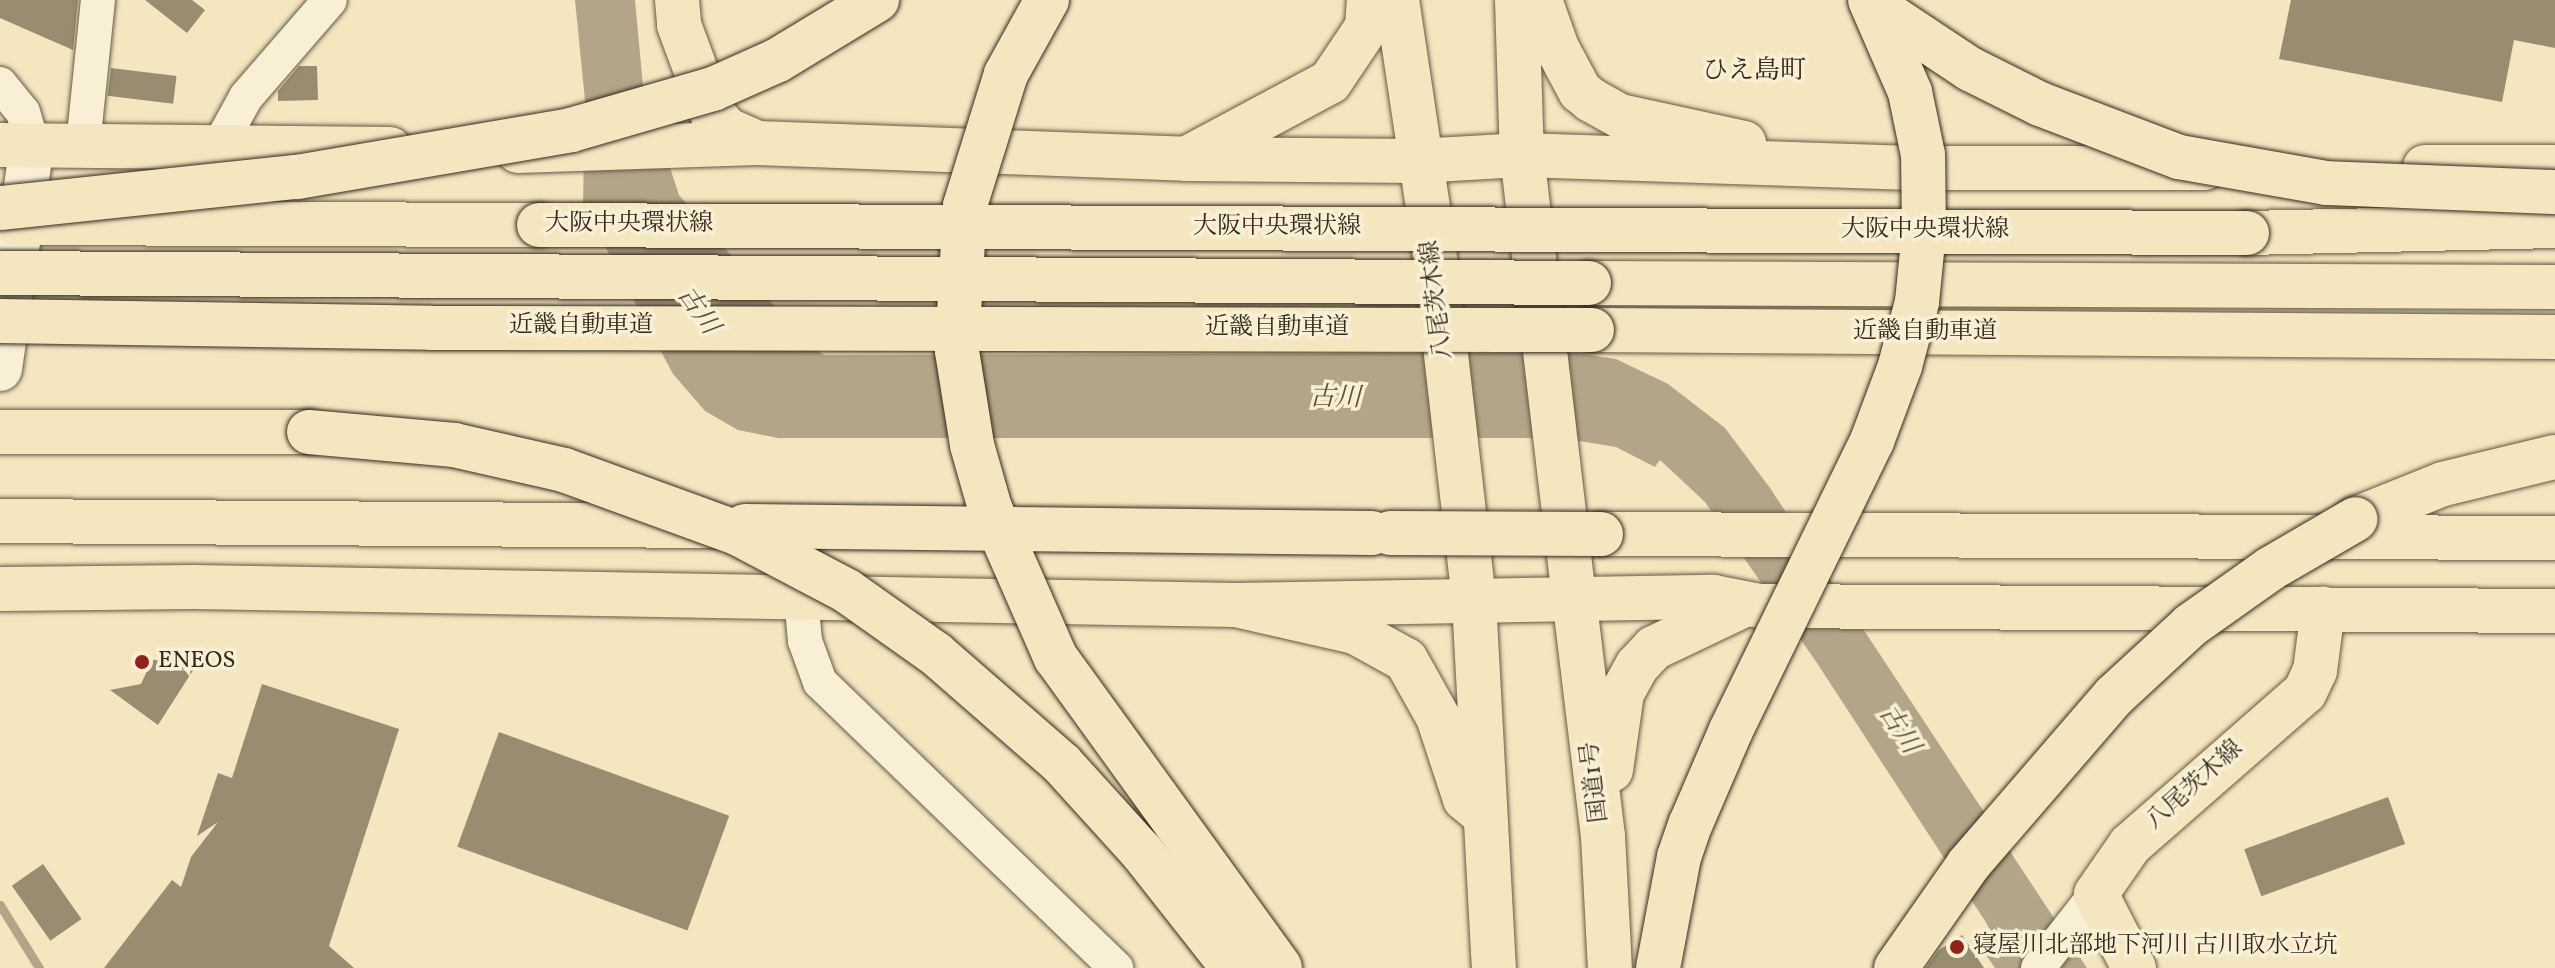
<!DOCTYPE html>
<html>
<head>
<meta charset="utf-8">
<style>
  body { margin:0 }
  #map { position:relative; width:2555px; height:968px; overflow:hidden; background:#f4e6bf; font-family:Vollkorn,"Noto Serif JP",serif }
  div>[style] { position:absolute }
  .water>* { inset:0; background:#b3a688 }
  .stream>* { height:9px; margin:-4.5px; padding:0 4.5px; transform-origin:4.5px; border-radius:4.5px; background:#b3a688 }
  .building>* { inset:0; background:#988c71; transform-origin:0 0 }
  .roads { filter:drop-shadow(0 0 2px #645946) drop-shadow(0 0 2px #645946) }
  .street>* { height:34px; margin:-17px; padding:0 17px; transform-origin:17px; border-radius:17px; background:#f8efd5 }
  .secondary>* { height:44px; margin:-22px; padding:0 22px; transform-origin:22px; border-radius:22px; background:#f8efd5 }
  .primary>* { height:44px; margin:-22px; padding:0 22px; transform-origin:22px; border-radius:22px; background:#f4e6bf }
  .highway>* { height:44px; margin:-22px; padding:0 22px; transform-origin:22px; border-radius:22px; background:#f4e6bf }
  .bridges { filter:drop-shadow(0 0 2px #342a1d) drop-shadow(0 0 2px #342a1d) }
  .primary-bridge>* { height:44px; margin:-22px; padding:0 22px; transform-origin:22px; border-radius:22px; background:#f4e6bf }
  .highway-bridge>* { height:44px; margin:-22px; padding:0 22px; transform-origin:22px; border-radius:22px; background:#f4e6bf }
  .dots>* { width:22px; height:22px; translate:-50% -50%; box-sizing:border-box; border:4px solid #f8efd5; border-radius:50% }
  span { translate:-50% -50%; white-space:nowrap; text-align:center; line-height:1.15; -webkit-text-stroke:7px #f8efd5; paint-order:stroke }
  .street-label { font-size:24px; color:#342a1d }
  .poi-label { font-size:24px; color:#342a1d }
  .left { translate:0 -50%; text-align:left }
  .neighbourhood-label { font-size:26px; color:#342a1d }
  .water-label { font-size:26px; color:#5a4f3d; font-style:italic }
</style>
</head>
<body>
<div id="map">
  <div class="water">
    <div style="clip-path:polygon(575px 0,635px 0,643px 86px,679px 195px,808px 345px,824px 355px,1576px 353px,1616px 359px,1668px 384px,1725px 428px,1770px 488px,2087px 968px,1995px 968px,1975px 939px,1989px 929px,1987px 924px,1817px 663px,1705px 502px,1660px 460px,1655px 467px,1616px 447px,1561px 438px,778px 438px,738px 430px,705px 411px,673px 374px,583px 205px,585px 100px)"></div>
  </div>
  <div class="stream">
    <div style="left:0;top:905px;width:74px;rotate:58.2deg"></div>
  </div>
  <div class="building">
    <div style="clip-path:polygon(0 0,78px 0,73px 50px,0 18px)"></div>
    <div style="clip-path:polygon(145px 0,192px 0,205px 10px,187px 33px)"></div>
    <div style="clip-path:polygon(2291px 0,2555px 0,2555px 48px,2514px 40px,2502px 102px,2279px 59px)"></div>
    <div style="clip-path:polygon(299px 66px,317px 66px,318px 100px,278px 101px,278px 91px)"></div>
    <div style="left:111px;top:68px;width:66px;height:28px;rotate:7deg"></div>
    <div style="clip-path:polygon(152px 660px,199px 661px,158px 725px,110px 690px,141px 684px)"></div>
    <div style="clip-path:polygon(262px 684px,399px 729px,329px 946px,354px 968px,104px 968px,172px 880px,181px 887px,191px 857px,218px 822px,197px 836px,218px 773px,232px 778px)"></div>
    <div style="left:499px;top:732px;width:245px;height:122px;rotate:20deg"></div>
    <div style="left:2388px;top:797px;width:50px;height:153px;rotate:70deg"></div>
    <div style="left:43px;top:864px;width:67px;height:38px;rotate:55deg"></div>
    <div style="clip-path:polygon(1962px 935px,1984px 968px,1926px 968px,1939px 950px)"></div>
  </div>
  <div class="roads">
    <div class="street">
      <div style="left:0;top:84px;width:36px;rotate:51deg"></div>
      <div style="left:23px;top:112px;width:32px;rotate:74deg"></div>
      <div style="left:83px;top:145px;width:146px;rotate:-84.1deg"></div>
      <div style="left:218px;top:148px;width:58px;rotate:-61.2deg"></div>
      <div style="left:246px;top:97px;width:128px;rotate:-49.1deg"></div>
      <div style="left:801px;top:597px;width:44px;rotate:84.8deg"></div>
      <div style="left:805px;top:641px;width:44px;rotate:69.9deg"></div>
      <div style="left:820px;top:682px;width:412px;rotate:44deg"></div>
      <div style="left:2038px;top:968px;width:94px;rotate:-51.9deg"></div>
    </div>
    <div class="secondary">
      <div style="left:0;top:369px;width:228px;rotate:-81.9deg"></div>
    </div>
    <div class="primary">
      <div style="left:677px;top:0;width:25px;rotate:85deg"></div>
      <div style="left:679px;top:25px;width:92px;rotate:69.6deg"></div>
      <div style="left:711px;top:111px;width:23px;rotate:50deg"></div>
      <div style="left:726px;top:129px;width:34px;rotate:24deg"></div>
      <div style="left:1397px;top:0;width:252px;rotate:81.5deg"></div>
      <div style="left:1434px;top:249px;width:354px;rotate:83.5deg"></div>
      <div style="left:1517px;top:0;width:155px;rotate:88.2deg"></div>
      <div style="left:1522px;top:155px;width:445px;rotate:83.3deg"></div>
      <div style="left:1540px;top:0;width:51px;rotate:70.5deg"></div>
      <div style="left:1557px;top:48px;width:49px;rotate:61.9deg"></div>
      <div style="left:1580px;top:91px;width:14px;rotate:39deg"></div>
      <div style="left:1591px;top:100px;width:33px;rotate:29deg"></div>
      <div style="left:1620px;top:116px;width:127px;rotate:12.3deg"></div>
      <div style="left:0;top:145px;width:390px;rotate:0.6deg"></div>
      <div style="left:518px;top:151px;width:239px;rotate:-1.9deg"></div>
      <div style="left:757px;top:143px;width:429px;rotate:2.1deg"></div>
      <div style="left:1186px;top:159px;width:231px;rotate:0.5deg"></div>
      <div style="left:1417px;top:161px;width:105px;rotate:-3.3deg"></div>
      <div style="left:1522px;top:155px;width:390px;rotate:1.9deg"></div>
      <div style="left:1912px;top:168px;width:293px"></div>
      <div style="left:1188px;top:158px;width:161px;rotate:-28.2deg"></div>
      <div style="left:1330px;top:82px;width:66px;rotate:-56.1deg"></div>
      <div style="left:1367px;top:27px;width:27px;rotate:-86deg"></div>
      <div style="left:2425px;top:167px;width:130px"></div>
      <div style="left:14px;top:223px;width:525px;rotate:0.22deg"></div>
      <div style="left:2247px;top:233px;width:308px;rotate:-1.3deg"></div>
      <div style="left:0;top:521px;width:711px;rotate:0.4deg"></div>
      <div style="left:1601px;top:534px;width:954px;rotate:0.24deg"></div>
      <div style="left:0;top:589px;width:194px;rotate:-0.6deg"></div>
      <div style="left:194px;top:587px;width:1042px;rotate:0.99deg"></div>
      <div style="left:1236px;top:605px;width:478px;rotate:-1deg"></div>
      <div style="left:1714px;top:597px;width:47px;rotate:11.1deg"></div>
      <div style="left:1760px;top:606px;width:795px;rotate:0.36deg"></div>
      <div style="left:2134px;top:968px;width:83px;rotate:-117.2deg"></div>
      <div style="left:2096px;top:894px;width:60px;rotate:-55.2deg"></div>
      <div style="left:2130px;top:845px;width:232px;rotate:-41.2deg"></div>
      <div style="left:2305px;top:692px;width:23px;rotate:-65deg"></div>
      <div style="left:2315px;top:671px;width:63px;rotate:-82.6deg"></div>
    </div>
    <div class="highway">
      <div style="left:1589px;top:283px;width:966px;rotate:0.24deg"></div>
      <div style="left:1592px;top:330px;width:963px;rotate:0.42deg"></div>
      <div style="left:0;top:432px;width:309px"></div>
      <div style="left:2356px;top:519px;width:94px;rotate:-21.9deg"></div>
      <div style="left:2443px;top:484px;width:115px;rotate:-13.6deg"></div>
      <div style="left:1574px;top:597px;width:241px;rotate:83.1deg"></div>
      <div style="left:1603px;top:836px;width:132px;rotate:87deg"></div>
      <div style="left:1474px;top:601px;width:368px;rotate:86.9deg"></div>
      <div style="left:1236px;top:605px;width:122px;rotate:12.8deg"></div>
      <div style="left:1355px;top:632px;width:58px;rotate:28.8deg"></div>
      <div style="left:1406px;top:660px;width:65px;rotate:60.7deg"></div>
      <div style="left:1438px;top:717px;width:86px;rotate:71.8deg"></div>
      <div style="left:1465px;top:799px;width:22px;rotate:39deg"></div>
      <div style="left:1611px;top:770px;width:78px;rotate:-81.9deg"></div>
      <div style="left:1622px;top:693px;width:31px;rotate:-61deg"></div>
      <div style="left:1637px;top:666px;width:25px;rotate:-47deg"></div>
      <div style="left:1654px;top:648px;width:100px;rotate:-25.5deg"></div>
    </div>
  </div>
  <div class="bridges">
    <div class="primary-bridge">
      <div style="left:539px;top:225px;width:1708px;rotate:0.27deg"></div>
      <div style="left:745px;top:526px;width:627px;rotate:0.64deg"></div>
      <div style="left:1390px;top:533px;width:211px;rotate:0.3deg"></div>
    </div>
    <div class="highway-bridge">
      <div style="left:1047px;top:0;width:85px;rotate:119deg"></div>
      <div style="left:1006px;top:74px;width:138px;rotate:107.3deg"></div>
      <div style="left:965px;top:206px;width:145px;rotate:93.2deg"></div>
      <div style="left:957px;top:351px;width:95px;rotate:80.9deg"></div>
      <div style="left:972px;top:445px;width:66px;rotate:74.1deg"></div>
      <div style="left:990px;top:508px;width:164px;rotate:66.3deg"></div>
      <div style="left:1056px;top:658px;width:382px;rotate:54.1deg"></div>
      <div style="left:1872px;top:4px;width:118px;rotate:33.6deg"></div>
      <div style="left:1970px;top:69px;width:78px;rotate:26.6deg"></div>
      <div style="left:2040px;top:104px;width:149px;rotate:20.9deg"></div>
      <div style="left:2179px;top:157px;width:149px;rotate:10deg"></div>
      <div style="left:2326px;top:183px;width:229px;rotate:2.3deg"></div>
      <div style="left:0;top:208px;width:299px;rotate:-6deg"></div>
      <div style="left:297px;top:177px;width:278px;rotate:-9.7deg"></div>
      <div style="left:571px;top:130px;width:148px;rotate:-16.1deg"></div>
      <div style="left:713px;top:89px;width:71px;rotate:-24deg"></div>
      <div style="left:778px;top:60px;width:116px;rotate:-31.2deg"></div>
      <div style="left:0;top:273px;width:1589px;rotate:0.36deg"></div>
      <div style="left:0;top:321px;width:431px;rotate:0.9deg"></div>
      <div style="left:431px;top:328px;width:1161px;rotate:0.1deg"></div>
      <div style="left:309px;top:432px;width:146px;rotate:5.1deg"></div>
      <div style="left:454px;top:445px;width:113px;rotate:12.8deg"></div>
      <div style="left:564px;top:470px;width:184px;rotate:20deg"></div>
      <div style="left:737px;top:533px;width:124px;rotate:27.8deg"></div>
      <div style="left:847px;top:591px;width:109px;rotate:35.3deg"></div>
      <div style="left:936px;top:654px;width:167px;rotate:41.1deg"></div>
      <div style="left:1062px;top:764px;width:118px;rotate:47.8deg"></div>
      <div style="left:1141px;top:851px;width:149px;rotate:51.8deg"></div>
      <div style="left:1658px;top:968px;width:113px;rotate:-79.3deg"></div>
      <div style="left:1679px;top:857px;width:36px;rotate:-71deg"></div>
      <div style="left:1691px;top:823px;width:101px;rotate:-66.7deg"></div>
      <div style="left:1731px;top:730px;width:322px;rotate:-64deg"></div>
      <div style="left:1872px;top:441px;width:80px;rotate:-69.5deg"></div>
      <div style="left:1900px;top:366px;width:66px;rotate:-75.1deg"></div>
      <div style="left:1917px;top:302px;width:70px;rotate:-84.3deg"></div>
      <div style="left:1924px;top:232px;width:77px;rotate:-90.7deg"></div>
      <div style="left:1923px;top:155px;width:64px;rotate:-101.7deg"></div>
      <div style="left:1910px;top:92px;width:100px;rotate:-113.5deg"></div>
      <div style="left:1896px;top:968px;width:126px;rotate:-55deg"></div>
      <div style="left:1968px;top:865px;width:223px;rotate:-49.2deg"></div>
      <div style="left:2114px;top:696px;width:105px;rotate:-42.7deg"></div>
      <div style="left:2191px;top:625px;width:97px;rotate:-35.3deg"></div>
      <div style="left:2270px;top:569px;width:99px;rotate:-30.2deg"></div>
    </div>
  </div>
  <div class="dots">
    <div style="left:142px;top:662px;background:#8f2418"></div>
    <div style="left:1957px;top:947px;background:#8f2418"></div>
  </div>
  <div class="street-label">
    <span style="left:629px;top:225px">大阪中央環状線</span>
    <span style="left:1277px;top:228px">大阪中央環状線</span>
    <span style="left:1925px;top:231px">大阪中央環状線</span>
    <span style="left:1438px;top:300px;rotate:-97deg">八尾茨木線</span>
    <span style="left:581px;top:327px">近畿自動車道</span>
    <span style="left:1277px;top:329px">近畿自動車道</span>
    <span style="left:1925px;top:333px">近畿自動車道</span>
    <span style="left:1596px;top:782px;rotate:-97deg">国道1号</span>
    <span style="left:2195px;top:786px;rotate:-42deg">八尾茨木線</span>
  </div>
  <div class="poi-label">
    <span class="left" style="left:158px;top:662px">ENEOS</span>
    <span class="left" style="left:1973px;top:947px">寝屋川北部地下河川 古川取水立坑</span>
  </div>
  <div class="neighbourhood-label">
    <span style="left:1754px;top:72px">ひえ島町</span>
  </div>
  <div class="water-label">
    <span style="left:697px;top:311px;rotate:55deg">古川</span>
    <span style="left:1335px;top:399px;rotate:1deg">古川</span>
    <span style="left:1898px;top:730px;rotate:57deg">古川</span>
  </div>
</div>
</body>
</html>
